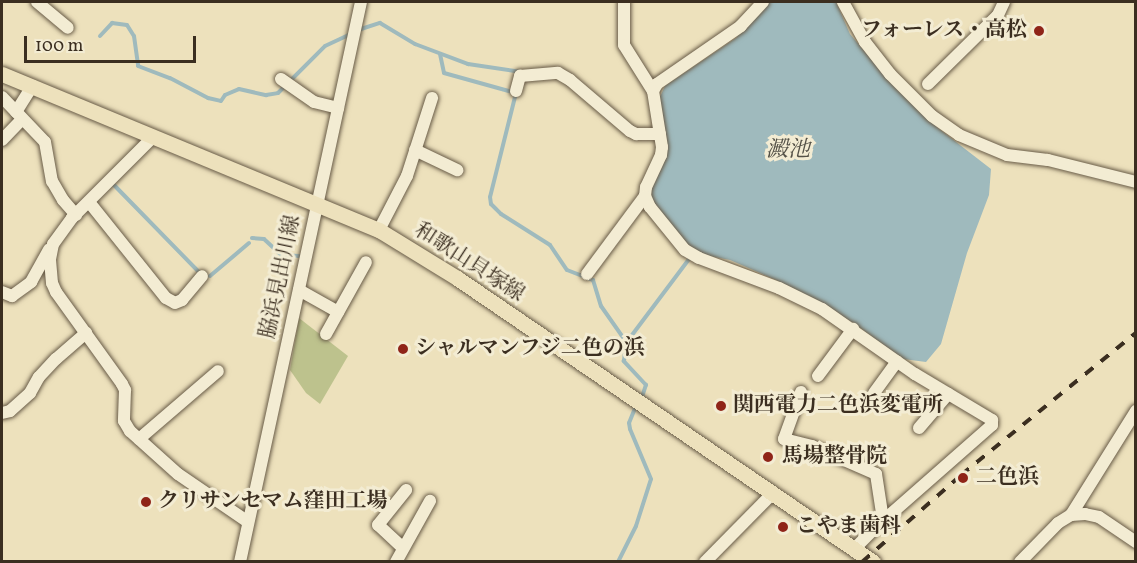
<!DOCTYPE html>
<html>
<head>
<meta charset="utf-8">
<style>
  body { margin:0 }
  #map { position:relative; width:1137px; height:563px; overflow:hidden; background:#ede1bc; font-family:Vollkorn,"Noto Serif JP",serif }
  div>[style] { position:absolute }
  .green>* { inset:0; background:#bdc28d }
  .water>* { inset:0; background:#9fbabd }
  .stream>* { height:4px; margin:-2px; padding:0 2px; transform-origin:2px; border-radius:2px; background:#9fbabd }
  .roads { filter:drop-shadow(0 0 2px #685b47) drop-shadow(0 0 2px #685b47) }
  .minor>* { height:12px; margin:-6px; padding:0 6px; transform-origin:6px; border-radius:6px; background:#f3ecd3 }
  .major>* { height:15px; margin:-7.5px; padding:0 7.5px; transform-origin:7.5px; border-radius:7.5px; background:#ede1bc }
  .rail>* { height:4px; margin-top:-2px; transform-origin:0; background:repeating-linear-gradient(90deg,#3b2e20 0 10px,transparent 0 20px) }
  .dots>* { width:16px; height:16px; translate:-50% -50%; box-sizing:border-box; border:3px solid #f3ecd3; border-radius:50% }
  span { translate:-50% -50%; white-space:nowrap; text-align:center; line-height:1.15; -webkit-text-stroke:6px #f3ecd3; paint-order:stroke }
  .poi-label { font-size:21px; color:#3b2e20; font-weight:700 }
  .right { translate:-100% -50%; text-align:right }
  .left { translate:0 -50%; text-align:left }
  .street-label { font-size:21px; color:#3b2e20 }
  .water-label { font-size:22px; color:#545147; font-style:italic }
  .frame { position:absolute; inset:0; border:3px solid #3b2e20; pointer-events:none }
  .scale { position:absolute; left:24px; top:36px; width:172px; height:27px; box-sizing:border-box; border:3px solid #3b2e20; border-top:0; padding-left:8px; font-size:18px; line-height:21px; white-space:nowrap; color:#3b2e20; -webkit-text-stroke:4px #f3ecd3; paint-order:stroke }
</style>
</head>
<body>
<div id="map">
  <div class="green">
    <div style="clip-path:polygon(299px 318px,348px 356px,320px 404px,306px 393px,290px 370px)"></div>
  </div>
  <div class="water">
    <div style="clip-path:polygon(768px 2px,836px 2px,850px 34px,876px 65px,938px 128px,991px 169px,989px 195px,967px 253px,941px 344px,926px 362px,903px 359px,852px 322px,776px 280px,730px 260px,694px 253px,654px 203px,649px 192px,661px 169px,664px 153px,659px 99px,665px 86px,736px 38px)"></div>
  </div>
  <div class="stream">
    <div style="left:358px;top:30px;width:23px;rotate:-18deg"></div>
    <div style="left:380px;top:23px;width:41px;rotate:31deg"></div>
    <div style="left:415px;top:44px;width:57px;rotate:20.7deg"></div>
    <div style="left:468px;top:64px;width:54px;rotate:8.6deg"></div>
    <div style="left:100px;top:36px;width:18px;rotate:-47deg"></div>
    <div style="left:112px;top:23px;width:15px;rotate:8deg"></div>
    <div style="left:127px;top:25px;width:13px;rotate:58deg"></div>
    <div style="left:134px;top:36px;width:30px;rotate:82deg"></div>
    <div style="left:138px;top:66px;width:34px;rotate:21deg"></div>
    <div style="left:170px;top:78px;width:43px;rotate:27.8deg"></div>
    <div style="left:208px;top:98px;width:13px;rotate:13deg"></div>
    <div style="left:221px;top:101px;width:7px;rotate:-56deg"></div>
    <div style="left:225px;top:95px;width:15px;rotate:-23deg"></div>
    <div style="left:239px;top:89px;width:28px;rotate:13deg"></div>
    <div style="left:266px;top:95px;width:12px;rotate:-9deg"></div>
    <div style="left:278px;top:93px;width:66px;rotate:-45deg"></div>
    <div style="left:325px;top:46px;width:29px;rotate:-25deg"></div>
    <div style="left:440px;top:54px;width:19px;rotate:78deg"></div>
    <div style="left:444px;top:73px;width:75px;rotate:15.5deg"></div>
    <div style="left:516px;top:93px;width:107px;rotate:104deg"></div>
    <div style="left:490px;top:197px;width:7px;rotate:82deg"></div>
    <div style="left:491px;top:204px;width:14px;rotate:45deg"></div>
    <div style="left:501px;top:214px;width:58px;rotate:32.3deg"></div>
    <div style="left:550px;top:245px;width:30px;rotate:56deg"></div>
    <div style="left:567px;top:270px;width:28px;rotate:21deg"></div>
    <div style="left:593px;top:280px;width:27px;rotate:73deg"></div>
    <div style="left:601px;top:306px;width:38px;rotate:55deg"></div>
    <div style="left:623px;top:337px;width:4px;rotate:90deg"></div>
    <div style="left:623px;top:341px;width:4px;rotate:34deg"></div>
    <div style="left:114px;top:185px;width:124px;rotate:45.7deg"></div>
    <div style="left:252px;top:238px;width:12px;rotate:5deg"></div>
    <div style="left:264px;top:239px;width:23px;rotate:43deg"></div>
    <div style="left:281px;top:255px;width:18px;rotate:3deg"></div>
    <div style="left:210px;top:276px;width:51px;rotate:-40.2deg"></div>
    <div style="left:642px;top:397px;width:13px;rotate:-72deg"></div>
    <div style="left:646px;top:385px;width:33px;rotate:-133deg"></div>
    <div style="left:624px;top:361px;width:18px;rotate:-84deg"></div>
    <div style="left:626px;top:343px;width:110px;rotate:-53.1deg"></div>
    <div style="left:618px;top:562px;width:40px;rotate:-63.4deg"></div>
    <div style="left:636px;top:526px;width:49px;rotate:-72.3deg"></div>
    <div style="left:651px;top:479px;width:54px;rotate:-112.8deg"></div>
    <div style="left:630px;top:429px;width:6px;rotate:-99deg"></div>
    <div style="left:629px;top:423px;width:16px;rotate:-68deg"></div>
  </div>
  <div class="roads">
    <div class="minor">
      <div style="left:37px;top:2px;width:40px;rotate:40deg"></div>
      <div style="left:624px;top:2px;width:43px;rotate:90deg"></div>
      <div style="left:624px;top:45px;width:54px;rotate:57.8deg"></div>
      <div style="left:763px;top:2px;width:33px;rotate:133deg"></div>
      <div style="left:741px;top:26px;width:102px;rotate:145.4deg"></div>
      <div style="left:657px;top:84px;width:8px;rotate:120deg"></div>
      <div style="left:653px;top:91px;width:57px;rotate:80.9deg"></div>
      <div style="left:662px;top:147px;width:8px;rotate:97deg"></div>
      <div style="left:661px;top:155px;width:35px;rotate:115deg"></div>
      <div style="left:646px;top:187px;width:9px;rotate:96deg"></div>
      <div style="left:645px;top:196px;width:12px;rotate:66deg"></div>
      <div style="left:650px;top:207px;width:55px;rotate:50.9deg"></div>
      <div style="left:685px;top:250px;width:16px;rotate:30deg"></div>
      <div style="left:699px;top:258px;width:85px;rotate:20.6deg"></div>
      <div style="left:779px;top:288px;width:48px;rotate:26deg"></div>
      <div style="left:822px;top:309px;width:113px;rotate:35deg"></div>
      <div style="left:915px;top:374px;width:90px;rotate:30.9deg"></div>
      <div style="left:992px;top:420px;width:5px;rotate:90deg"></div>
      <div style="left:992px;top:425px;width:153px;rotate:138.7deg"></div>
      <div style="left:877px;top:526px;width:31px;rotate:135deg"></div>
      <div style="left:843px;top:2px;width:46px;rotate:61.2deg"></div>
      <div style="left:865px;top:42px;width:41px;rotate:52deg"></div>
      <div style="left:890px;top:74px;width:59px;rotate:45deg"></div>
      <div style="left:932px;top:116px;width:33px;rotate:35deg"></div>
      <div style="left:959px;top:135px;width:52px;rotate:22.6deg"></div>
      <div style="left:1007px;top:155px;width:41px;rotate:7deg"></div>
      <div style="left:1048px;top:160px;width:91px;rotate:14deg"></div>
      <div style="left:281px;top:79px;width:40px;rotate:34.9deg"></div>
      <div style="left:314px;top:102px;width:25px;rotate:14deg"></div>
      <div style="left:928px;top:84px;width:98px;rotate:-44.6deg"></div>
      <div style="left:998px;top:15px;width:14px;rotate:-65deg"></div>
      <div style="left:516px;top:91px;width:16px;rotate:-75deg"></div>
      <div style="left:520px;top:76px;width:38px;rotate:-5deg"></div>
      <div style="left:558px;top:73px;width:14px;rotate:30deg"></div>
      <div style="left:570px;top:80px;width:79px;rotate:40.4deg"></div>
      <div style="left:630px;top:131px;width:7px;rotate:27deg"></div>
      <div style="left:636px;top:134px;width:24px"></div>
      <div style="left:2px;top:97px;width:62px;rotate:46.3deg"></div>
      <div style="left:45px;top:142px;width:40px;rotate:80deg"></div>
      <div style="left:52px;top:181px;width:22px;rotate:60deg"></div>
      <div style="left:63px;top:200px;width:20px;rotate:49deg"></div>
      <div style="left:16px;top:112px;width:31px;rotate:-58deg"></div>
      <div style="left:153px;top:137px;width:115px;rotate:135deg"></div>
      <div style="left:72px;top:218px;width:32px;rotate:126deg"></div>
      <div style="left:53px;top:244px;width:16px;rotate:101deg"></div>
      <div style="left:50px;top:260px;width:23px;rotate:85deg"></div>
      <div style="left:52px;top:283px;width:10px;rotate:66deg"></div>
      <div style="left:56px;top:292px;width:113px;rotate:54.3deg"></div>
      <div style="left:122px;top:384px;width:7px;rotate:63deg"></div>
      <div style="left:125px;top:390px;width:31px;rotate:92deg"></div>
      <div style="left:124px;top:421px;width:12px;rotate:59deg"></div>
      <div style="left:130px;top:431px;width:64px;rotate:41.9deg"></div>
      <div style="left:178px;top:474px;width:85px;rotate:34.4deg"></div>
      <div style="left:2px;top:140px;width:29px;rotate:-46deg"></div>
      <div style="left:415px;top:150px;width:47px;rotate:25.5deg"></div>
      <div style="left:89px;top:202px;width:123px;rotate:51.3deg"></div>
      <div style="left:166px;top:298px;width:10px;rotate:29deg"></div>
      <div style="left:175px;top:303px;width:8px;rotate:-23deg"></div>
      <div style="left:182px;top:300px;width:31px;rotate:-50deg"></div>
      <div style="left:379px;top:230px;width:61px;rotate:-62.6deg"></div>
      <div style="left:407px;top:176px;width:82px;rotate:-72.2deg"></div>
      <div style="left:587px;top:274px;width:97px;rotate:-53.4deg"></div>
      <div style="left:299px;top:290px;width:45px;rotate:29.4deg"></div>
      <div style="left:2px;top:292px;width:11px;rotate:22deg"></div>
      <div style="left:12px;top:296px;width:24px;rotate:-36deg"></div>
      <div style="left:31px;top:282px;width:37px;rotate:-61deg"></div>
      <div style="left:326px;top:334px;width:82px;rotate:-60.9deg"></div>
      <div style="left:818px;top:376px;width:59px;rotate:-53.3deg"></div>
      <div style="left:801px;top:392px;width:50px;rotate:109.9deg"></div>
      <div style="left:784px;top:439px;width:29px;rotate:14deg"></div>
      <div style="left:812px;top:446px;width:70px;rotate:23.6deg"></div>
      <div style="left:876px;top:474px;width:47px;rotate:81.3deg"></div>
      <div style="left:874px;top:393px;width:39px;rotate:-54deg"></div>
      <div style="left:2px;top:413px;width:8px;rotate:-14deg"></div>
      <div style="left:10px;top:411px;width:27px;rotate:-42deg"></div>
      <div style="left:30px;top:393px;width:18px;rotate:-61deg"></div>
      <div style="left:39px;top:377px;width:25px;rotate:-47deg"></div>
      <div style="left:56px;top:359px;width:40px;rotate:-41deg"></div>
      <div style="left:919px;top:428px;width:45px;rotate:-49.5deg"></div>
      <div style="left:139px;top:439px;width:104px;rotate:-40.7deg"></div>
      <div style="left:1071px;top:515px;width:123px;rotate:-58deg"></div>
      <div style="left:403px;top:548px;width:34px;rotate:-137deg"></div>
      <div style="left:378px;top:525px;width:45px;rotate:-51.3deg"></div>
      <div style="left:240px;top:562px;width:573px;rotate:-77.81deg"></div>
      <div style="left:396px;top:562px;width:70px;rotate:-60.9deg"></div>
      <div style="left:705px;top:562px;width:95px;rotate:-45.4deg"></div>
      <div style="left:1020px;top:562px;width:54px;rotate:-45.7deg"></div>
      <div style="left:1058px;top:523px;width:15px;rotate:-32deg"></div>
      <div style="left:1071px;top:515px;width:14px;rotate:-4deg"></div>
      <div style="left:1085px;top:514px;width:14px;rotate:12deg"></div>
      <div style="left:1099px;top:517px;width:45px;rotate:34deg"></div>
    </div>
    <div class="major">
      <div style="left:2px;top:74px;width:408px;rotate:22.5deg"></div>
      <div style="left:379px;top:230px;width:92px;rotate:31.6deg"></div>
      <div style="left:457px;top:278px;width:504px;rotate:34.32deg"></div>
    </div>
  </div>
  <div class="rail">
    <div style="left:862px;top:562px;width:132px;rotate:-41.3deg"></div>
    <div style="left:961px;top:475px;width:225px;rotate:-39.1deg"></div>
  </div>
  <div class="dots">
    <div style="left:1039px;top:31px;background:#8f2418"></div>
    <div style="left:403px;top:349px;background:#8f2418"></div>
    <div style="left:721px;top:406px;background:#8f2418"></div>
    <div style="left:768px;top:457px;background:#8f2418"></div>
    <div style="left:963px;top:478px;background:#8f2418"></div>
    <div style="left:146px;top:502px;background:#8f2418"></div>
    <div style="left:783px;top:527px;background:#8f2418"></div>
  </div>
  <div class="poi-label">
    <span class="right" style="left:1027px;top:31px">フォーレス・高松</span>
    <span class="left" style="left:415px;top:349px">シャルマンフジ二色の浜</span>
    <span class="left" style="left:733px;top:406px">関西電力二色浜変電所</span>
    <span class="left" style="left:782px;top:457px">馬場整骨院</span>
    <span class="left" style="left:976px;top:478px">二色浜</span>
    <span class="left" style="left:158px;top:502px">クリサンセマム窪田工場</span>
    <span class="left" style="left:796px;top:527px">こやま歯科</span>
  </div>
  <div class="street-label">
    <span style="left:469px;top:263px;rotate:33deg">和歌山貝塚線</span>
    <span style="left:281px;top:277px;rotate:-78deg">脇浜見出川線</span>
  </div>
  <div class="water-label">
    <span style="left:788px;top:151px">澱池</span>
  </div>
  <div class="frame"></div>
  <div class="scale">100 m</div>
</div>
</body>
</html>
